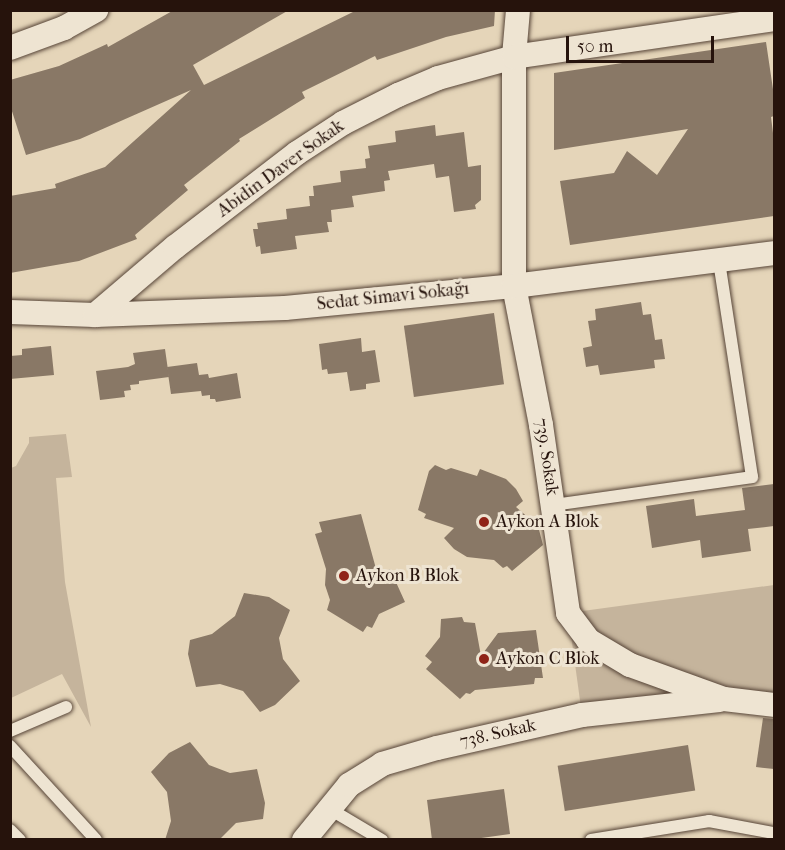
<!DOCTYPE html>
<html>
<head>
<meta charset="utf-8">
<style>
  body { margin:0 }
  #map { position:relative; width:785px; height:850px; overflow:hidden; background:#e5d5b9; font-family:"IM FELL French Canon",serif }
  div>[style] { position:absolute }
  .green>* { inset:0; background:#c5b49c }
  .building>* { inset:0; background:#897866; transform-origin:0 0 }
  .roads { filter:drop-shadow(0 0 2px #564437) drop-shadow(0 0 2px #564437) }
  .lane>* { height:12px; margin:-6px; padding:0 6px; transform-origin:6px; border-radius:6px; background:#eee4d2 }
  .street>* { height:24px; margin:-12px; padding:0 12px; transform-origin:12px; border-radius:12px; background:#eee4d2 }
  .dots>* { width:16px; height:16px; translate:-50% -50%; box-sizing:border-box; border:3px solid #eee4d2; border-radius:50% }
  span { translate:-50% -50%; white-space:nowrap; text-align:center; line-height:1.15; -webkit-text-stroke:6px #eee4d2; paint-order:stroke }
  .street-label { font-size:18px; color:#26130c }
  .poi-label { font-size:18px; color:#26130c }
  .left { translate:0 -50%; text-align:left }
  .frame { position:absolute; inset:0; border:12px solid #26130c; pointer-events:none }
  .scale { position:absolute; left:566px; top:36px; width:148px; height:27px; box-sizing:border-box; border:3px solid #26130c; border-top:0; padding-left:8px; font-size:18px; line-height:21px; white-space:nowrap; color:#26130c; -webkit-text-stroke:4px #eee4d2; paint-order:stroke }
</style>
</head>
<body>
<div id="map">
  <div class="green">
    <div style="clip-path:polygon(66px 434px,72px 477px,56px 478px,65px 582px,91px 727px,62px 674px,11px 698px,11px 468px,16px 466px,29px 443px,29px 437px)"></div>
    <div style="clip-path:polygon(774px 585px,774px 705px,582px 715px,568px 613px)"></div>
  </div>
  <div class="building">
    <div style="clip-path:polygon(174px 10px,289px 10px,193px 65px,204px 85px,357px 10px,495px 10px,494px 26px,446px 37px,377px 60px,375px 56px,302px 92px,305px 98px,239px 139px,240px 141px,184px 185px,188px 190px,135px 235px,137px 239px,79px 261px,10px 273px,10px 196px,56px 188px,55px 184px,105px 167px,191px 90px,80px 139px,26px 155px,10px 105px,10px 80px,59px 66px,107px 44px,108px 47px)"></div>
    <div style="clip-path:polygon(766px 42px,774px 96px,774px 116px,771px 117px,774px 141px,774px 216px,570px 245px,560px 181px,614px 173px,627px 151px,657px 175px,688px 129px,554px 150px,554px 73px)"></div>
    <div style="clip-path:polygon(435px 125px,436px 136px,464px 132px,468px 167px,481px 165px,481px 200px,475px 205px,476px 209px,454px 212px,449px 176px,436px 178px,434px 164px,388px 171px,390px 180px,384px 181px,385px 191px,352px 196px,354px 207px,331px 210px,332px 222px,327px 222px,329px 232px,295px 236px,297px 249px,261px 254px,260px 246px,256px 247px,253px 229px,258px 229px,257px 223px,287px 219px,286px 209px,310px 206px,309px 196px,314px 196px,313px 186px,341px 182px,340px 171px,366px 168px,365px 159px,370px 158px,368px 146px,396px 142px,395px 131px)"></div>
    <div style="clip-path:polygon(641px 302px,643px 315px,651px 314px,655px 340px,662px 339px,665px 359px,654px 360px,655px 368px,600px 375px,598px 365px,586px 367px,583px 348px,592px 346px,588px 321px,596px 320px,595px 309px)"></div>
    <div style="left:494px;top:313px;width:72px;height:91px;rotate:82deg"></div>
    <div style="clip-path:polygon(361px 338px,362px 352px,375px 350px,380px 382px,366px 384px,366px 389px,350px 391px,347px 372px,328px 374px,327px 369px,322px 370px,319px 344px)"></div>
    <div style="clip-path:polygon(51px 346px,54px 375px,10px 379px,10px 356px,22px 355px,22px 349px)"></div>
    <div style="clip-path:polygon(165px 349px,169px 377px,139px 381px,139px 384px,130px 385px,131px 390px,124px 391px,125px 397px,100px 400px,96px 371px,128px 367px,135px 364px,133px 353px)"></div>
    <div style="clip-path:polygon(197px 363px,199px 375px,208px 374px,209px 378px,237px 373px,241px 398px,216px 402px,215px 399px,210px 399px,210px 395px,202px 396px,201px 391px,171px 394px,167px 367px)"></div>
    <div style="clip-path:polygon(435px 465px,446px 470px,451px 468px,477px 476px,480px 469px,506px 479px,516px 489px,523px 501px,516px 507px,538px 526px,543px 545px,512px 571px,507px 566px,503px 568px,494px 560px,467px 557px,454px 549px,444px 538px,454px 528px,424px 518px,426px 514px,418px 510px,429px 471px)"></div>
    <div style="clip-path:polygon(774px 484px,774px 526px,748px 529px,751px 551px,702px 558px,700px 540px,652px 548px,646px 506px,694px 499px,696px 516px,745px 510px,742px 488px)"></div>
    <div style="clip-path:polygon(361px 514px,378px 576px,390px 569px,405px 602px,379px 614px,372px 628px,367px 626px,363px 632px,327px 610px,330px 600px,325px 585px,326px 569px,315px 534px,322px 532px,319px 522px)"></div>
    <div style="clip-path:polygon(244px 593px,269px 597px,290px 610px,279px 638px,283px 659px,300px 681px,275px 705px,260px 712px,243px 691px,220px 684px,196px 687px,188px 654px,190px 640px,212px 634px,235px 616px)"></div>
    <div style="clip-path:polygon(462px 617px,464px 622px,475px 623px,481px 656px,498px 633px,536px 630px,543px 678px,535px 678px,534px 684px,475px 690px,470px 694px,466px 693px,460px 699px,426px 669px,432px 662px,425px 656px,440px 637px,441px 619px)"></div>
    <div style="clip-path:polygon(763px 718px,774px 719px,774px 769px,756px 767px)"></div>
    <div style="clip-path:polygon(190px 742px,209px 765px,230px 773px,257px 769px,265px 803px,263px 819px,236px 823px,219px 840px,165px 840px,171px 821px,167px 792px,151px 772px,169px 753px)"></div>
    <div style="left:688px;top:745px;width:46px;height:132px;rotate:81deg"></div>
    <div style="clip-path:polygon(504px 789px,510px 834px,467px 840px,432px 840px,427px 800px)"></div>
  </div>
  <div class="roads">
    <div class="lane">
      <div style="left:553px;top:505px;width:201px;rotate:-8deg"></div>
      <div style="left:752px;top:477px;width:219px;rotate:-98.7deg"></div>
      <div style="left:10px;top:731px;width:61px;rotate:-23.2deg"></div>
      <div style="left:10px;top:746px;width:127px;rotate:47.5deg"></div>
      <div style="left:328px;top:808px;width:63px;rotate:30.7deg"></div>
      <div style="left:10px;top:830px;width:14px;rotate:45deg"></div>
      <div style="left:591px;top:840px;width:120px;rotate:-9.1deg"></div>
      <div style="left:709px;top:821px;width:66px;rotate:10.5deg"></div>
    </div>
    <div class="street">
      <div style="left:518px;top:10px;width:47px;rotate:94.9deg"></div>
      <div style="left:514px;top:57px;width:229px;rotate:90deg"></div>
      <div style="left:514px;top:286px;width:142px;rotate:79deg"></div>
      <div style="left:541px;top:425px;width:190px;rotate:81.8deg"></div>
      <div style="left:568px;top:613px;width:34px;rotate:53deg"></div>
      <div style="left:588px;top:640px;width:49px;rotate:30.8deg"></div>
      <div style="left:630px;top:665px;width:100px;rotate:19.9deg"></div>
      <div style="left:724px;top:699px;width:50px;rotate:6.8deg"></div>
      <div style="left:10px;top:48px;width:58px;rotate:-20.3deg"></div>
      <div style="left:64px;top:28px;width:37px;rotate:-29deg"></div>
      <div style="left:10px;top:312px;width:85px;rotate:2deg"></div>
      <div style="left:95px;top:315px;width:190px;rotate:-2.1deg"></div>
      <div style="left:285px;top:308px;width:230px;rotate:-5.5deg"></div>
      <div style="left:514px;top:286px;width:262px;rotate:-7.2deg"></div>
      <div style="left:95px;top:315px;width:105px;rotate:-40.4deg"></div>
      <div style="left:175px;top:247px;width:154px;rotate:-37.6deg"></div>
      <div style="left:297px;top:153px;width:55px;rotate:-33.1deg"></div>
      <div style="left:343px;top:123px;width:62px;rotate:-27deg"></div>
      <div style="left:398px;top:95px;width:43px;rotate:-23deg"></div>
      <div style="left:438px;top:78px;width:79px;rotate:-15.4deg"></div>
      <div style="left:514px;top:57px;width:263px;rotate:-8.3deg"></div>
      <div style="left:304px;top:840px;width:71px;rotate:-50.7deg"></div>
      <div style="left:349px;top:785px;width:39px;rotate:-32deg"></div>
      <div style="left:382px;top:764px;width:57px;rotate:-16.2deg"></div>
      <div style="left:437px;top:748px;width:149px;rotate:-12.8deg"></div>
      <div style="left:582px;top:715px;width:138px;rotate:-6.2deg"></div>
    </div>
  </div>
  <div class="dots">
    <div style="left:484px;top:522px;background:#8f2418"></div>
    <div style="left:344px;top:576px;background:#8f2418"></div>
    <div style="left:484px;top:659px;background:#8f2418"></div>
  </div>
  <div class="street-label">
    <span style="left:281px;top:169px;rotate:-36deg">Abidin Daver Sokak</span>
    <span style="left:393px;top:297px;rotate:-6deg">Sedat Simavi Sokağı</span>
    <span style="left:546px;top:457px;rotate:81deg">739. Sokak</span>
    <span style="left:498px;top:734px;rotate:-13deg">738. Sokak</span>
  </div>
  <div class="poi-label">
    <span class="left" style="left:496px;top:522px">Aykon A Blok</span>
    <span class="left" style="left:356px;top:576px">Aykon B Blok</span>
    <span class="left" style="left:496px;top:659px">Aykon C Blok</span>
  </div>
  <div class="frame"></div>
  <div class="scale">50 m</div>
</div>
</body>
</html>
